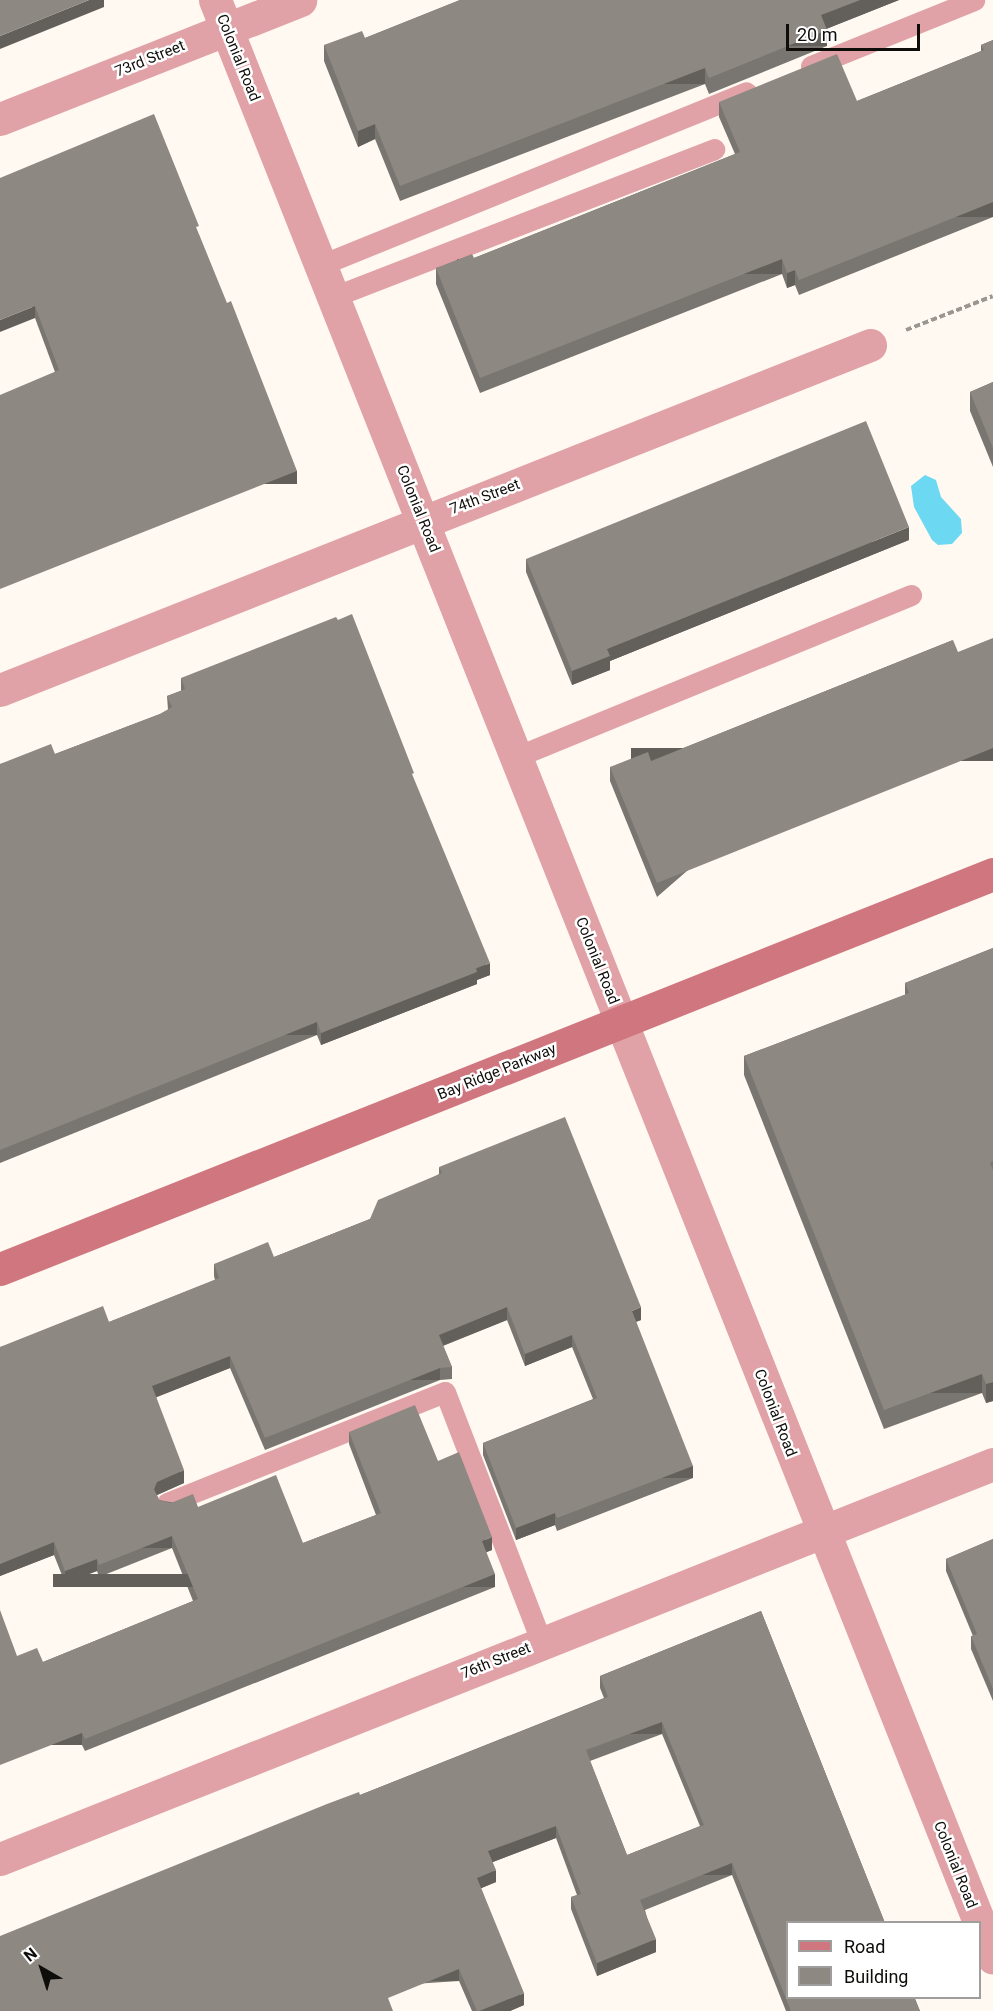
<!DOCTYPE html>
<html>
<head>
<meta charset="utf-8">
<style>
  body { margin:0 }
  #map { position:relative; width:993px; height:2011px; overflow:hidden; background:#fff9f2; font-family:Roboto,sans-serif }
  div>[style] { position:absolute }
  .water>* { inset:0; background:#6dd8f2 }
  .path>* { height:4px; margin-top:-2px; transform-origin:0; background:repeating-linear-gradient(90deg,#9a9690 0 6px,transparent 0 9px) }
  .lane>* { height:21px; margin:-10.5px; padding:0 10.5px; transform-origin:10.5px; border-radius:10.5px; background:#e1a2a7 }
  .street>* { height:33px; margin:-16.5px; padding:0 16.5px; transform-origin:16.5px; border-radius:16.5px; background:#e1a2a7 }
  .secondary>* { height:33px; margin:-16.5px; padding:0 16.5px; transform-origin:16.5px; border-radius:16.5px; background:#cf767f }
  .wall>* { inset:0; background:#797570 }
  .shaded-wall>* { inset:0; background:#635f5b; transform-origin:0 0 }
  .building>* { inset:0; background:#8d8882 }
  span { translate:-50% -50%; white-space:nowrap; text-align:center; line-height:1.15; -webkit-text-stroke:5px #fff; paint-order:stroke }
  .street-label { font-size:15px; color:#0e0d0a }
  .legend { position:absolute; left:786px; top:1921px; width:195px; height:78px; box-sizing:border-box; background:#fff; border:2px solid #9f9e9d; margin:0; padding:8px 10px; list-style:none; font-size:18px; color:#0e0d0a }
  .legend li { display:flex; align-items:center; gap:12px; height:30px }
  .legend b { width:30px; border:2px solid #9f9e9d }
  .north { position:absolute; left:12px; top:1939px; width:60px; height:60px; -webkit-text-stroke:4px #fff; paint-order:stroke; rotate:321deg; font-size:16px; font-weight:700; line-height:24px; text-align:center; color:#0e0d0a }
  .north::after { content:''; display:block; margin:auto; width:21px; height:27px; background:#0e0d0a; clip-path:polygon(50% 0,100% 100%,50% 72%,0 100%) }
  .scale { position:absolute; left:786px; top:24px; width:134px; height:27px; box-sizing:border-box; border:3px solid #0e0d0a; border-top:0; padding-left:8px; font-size:18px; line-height:21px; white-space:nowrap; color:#0e0d0a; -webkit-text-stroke:4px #fff; paint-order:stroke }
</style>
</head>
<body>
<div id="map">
  <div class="water">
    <div style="clip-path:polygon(925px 475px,936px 480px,941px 497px,961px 519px,962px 533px,952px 544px,938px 545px,932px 540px,914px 507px,911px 486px)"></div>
  </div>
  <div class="path">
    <div style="left:906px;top:330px;width:93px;rotate:-21.3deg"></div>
  </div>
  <div class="lane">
    <div style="left:811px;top:66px;width:176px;rotate:-22deg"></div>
    <div style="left:321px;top:265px;width:459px;rotate:-22.1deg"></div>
    <div style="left:333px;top:297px;width:409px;rotate:-21.2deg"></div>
    <div style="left:516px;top:757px;width:427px;rotate:-22.3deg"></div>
    <div style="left:167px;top:1503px;width:299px;rotate:-21.8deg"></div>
    <div style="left:445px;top:1392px;width:269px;rotate:68.9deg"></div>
  </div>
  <div class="street">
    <div style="left:215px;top:0;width:2068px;rotate:68.32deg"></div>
    <div style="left:0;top:119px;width:323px;rotate:-21.6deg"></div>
    <div style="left:0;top:690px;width:936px;rotate:-21.63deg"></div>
    <div style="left:0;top:1859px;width:1069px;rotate:-21.69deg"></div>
    <div style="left:980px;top:1924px;width:36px;rotate:69deg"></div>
  </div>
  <div class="secondary">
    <div style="left:0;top:1269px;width:1069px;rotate:-21.69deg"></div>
  </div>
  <div class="wall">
    <div style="clip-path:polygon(460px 0,899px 0,826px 29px,827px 46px,709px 94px,705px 84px,400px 201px,375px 139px,358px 147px,324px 61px,324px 45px,365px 38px)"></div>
    <div style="clip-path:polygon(993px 40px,993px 217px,799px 295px,795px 285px,787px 288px,782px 274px,480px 393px,436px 284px,436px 268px,474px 258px,735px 154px,719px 117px,719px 102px,857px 101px,981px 51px,981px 45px)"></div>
    <div style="clip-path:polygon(0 178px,199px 235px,297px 484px,55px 372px,35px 318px)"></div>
    <div style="clip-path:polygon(993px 382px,993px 467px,970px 411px,970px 392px)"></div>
    <div style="clip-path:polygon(909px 540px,610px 661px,610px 670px,572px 685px,526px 572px,526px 559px)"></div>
    <div style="clip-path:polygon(953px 640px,657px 897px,610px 781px,610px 767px,651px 761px)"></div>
    <div style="clip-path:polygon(181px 678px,414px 781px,490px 975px,477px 980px,477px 984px,321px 1045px,317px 1035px,0 1163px,0 764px,55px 754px,160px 714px,168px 710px,167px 696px,181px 691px)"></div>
    <div style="clip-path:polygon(993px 948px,993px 1401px,986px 1403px,982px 1393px,884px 1429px,744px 1075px,744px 1056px,905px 995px,905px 983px)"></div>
    <div style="clip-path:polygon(439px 1167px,641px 1320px,636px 1322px,693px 1478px,557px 1531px,555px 1525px,516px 1540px,483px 1455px,483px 1443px,593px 1399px,572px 1347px,525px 1366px,507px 1320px,443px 1346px,452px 1367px,452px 1379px,440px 1380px,265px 1450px,230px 1368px,156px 1397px,184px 1483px,157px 1495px,159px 1500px,198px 1507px,303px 1543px,376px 1515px,349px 1444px,349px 1432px,438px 1461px,492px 1550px,486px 1552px,495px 1587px,85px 1751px,82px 1745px,17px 1656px,43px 1662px,193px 1601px,172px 1548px,99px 1577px,97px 1571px,65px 1583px,54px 1555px,0 1576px,0 1347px,109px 1322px,215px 1280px,214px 1276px,214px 1264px,274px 1257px,370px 1219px,439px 1174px)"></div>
    <div style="clip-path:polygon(993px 1539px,993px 1701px,971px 1649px,971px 1636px,973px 1636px,946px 1571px,946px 1559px)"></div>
    <div style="clip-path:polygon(evenodd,761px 1611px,920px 2011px,786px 2011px,732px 1875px,645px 1910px,656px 1952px,597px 1976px,571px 1909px,571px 1897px,577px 1895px,556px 1838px,492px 1862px,496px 1882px,481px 1888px,524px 2005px,510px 2011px,472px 2011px,459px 1981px,0 2011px,360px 1795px,604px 1698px,600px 1688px,600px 1676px,761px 1611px,662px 1734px,700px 1826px,627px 1855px,590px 1761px,662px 1734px)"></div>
  </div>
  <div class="shaded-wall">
    <div style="clip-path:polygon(89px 0,104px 0,104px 7px,0 49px,0 36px)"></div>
    <div style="clip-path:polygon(860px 0,899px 0,821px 31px,821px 15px)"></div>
    <div style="left:827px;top:30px;width:16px;height:127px;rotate:90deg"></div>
    <div style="left:705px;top:68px;width:16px;height:327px;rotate:90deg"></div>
    <div style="clip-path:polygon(375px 124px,375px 139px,358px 147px,358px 131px)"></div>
    <div style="left:993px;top:202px;width:15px;height:209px;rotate:90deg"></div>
    <div style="left:782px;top:259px;width:15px;height:325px;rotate:90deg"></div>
    <div style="clip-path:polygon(795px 270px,795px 285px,787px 288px,787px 273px)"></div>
    <div style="clip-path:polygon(35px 306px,35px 318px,0 332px,0 320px)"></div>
    <div style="left:297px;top:471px;width:13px;height:320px;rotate:90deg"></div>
    <div style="clip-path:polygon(909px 527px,909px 540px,610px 661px,610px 670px,572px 685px,572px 671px,607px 649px)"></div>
    <div style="left:993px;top:748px;width:13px;height:362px;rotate:90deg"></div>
    <div style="clip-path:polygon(490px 963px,490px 975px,477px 980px,477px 984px,321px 1045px,321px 1033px)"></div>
    <div style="left:317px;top:1022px;width:13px;height:342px;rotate:90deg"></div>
    <div style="clip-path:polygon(507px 1307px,507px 1320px,439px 1347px,439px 1335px)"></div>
    <div style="clip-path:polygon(641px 1307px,641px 1320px,632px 1323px,632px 1311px)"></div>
    <div style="clip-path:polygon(572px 1335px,572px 1347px,525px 1366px,525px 1354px)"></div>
    <div style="clip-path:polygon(230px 1356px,230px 1368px,152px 1399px,152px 1386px)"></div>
    <div style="left:440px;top:1368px;width:12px;height:188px;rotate:90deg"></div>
    <div style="left:982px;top:1374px;width:19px;height:104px;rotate:90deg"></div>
    <div style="clip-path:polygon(993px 1382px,993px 1401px,986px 1403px,986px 1384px)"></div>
    <div style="left:693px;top:1466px;width:12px;height:146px;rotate:90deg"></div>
    <div style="clip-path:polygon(184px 1470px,184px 1483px,157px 1495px,154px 1502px,154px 1489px,157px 1482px)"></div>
    <div style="clip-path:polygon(555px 1513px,555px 1525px,516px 1540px,516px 1528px)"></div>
    <div style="left:172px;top:1536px;width:12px;height:79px;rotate:90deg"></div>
    <div style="clip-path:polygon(492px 1537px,492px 1550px,482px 1554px,482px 1541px)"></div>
    <div style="clip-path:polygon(54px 1542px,54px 1555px,0 1576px,0 1564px)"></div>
    <div style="clip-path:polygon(97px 1559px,97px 1571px,65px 1583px,65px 1571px)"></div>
    <div style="left:495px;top:1574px;width:13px;height:442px;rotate:90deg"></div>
    <div style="left:662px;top:1722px;width:12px;height:81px;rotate:90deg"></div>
    <div style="left:82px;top:1733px;width:12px;height:88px;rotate:90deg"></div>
    <div style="clip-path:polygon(556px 1826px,556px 1838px,488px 1864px,488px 1851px)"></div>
    <div style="left:732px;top:1863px;width:12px;height:99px;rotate:90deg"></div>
    <div style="clip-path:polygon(496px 1870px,496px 1882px,477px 1890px,477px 1878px)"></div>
    <div style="clip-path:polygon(656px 1939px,656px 1952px,597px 1976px,597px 1963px)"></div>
    <div style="left:459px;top:1969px;width:12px;height:77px;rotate:90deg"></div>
    <div style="clip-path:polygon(524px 1993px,524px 2005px,510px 2011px,479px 2011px)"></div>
  </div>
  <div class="building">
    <div style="clip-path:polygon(0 0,89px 0,0 36px)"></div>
    <div style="clip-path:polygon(460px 0,860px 0,821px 15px,827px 30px,709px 78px,705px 68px,400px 186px,375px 124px,358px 131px,324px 45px,362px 31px,365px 38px)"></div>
    <div style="clip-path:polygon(993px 40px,993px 202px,799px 280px,795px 270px,787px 273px,782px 259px,480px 378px,436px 268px,472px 254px,474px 258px,740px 152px,719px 102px,837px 54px,857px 101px,984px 50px,981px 45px)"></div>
    <div style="clip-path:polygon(154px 114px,199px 226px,196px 227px,227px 303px,231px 301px,297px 471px,0 589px,0 395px,59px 370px,35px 306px,0 320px,0 178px)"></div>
    <div style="clip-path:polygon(993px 382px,993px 448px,970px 392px)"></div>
    <div style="clip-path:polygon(866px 421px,909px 527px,607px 649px,610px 656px,572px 671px,526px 559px)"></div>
    <div style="clip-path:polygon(352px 614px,414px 773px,412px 774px,490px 963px,476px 968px,477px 972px,321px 1033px,317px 1022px,0 1150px,0 764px,51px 744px,55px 754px,160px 714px,172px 707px,167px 696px,185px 689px,181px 678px,336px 617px,338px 620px)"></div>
    <div style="clip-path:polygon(993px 638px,993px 748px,657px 883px,610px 767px,648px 752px,651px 761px,953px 640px,958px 652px)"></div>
    <div style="clip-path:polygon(993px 948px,993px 1161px,990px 1163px,993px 1170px,993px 1382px,986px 1384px,982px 1374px,884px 1410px,744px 1056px,909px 993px,905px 983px)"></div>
    <div style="clip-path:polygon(565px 1117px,641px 1307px,632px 1311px,693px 1466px,557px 1518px,555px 1513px,516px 1528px,483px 1443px,597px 1398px,572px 1335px,525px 1354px,507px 1307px,439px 1335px,452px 1367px,440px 1368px,265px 1438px,230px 1356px,152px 1386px,184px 1470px,157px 1482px,154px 1489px,159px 1500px,171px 1503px,193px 1494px,198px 1507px,276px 1475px,303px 1543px,381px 1513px,349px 1432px,415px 1405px,438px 1461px,459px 1452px,492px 1537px,482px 1541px,495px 1574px,85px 1739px,82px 1733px,0 1765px,0 1610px,17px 1656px,37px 1648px,43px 1662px,198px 1599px,172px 1536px,99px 1565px,97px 1559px,65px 1571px,54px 1542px,0 1564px,0 1347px,103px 1306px,109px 1322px,219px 1278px,214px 1264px,268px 1242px,274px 1257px,370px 1219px,378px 1200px,442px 1173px,439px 1167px)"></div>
    <div style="clip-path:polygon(993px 1539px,993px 1689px,971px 1636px,977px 1634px,946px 1559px)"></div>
    <div style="clip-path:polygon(evenodd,761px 1611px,885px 1923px,788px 1923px,788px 1998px,914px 1998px,920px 2011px,791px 2011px,732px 1863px,640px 1900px,656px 1939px,597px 1963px,571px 1897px,581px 1894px,556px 1826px,488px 1851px,496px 1870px,477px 1878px,524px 1993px,479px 2011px,477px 2011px,459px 1969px,388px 1998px,393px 2011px,0 2011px,0 1936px,327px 1804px,359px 1792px,360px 1795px,608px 1697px,600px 1676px,761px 1611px,662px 1722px,704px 1825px,627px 1855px,586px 1750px,662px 1722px)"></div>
  </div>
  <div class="street-label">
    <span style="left:238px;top:58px;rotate:68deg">Colonial Road</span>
    <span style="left:150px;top:59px;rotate:-22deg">73rd Street</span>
    <span style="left:485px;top:497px;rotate:-21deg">74th Street</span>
    <span style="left:418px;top:509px;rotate:68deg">Colonial Road</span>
    <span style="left:597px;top:961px;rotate:68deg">Colonial Road</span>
    <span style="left:497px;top:1072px;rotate:-22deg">Bay Ridge Parkway</span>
    <span style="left:775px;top:1413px;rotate:69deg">Colonial Road</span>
    <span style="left:496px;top:1661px;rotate:-22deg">76th Street</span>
    <span style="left:955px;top:1865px;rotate:68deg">Colonial Road</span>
  </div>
  <ul class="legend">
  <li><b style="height:8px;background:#cf767f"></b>Road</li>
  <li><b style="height:16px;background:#8d8882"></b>Building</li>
  </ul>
  <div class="north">N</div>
  <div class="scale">20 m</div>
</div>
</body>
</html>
